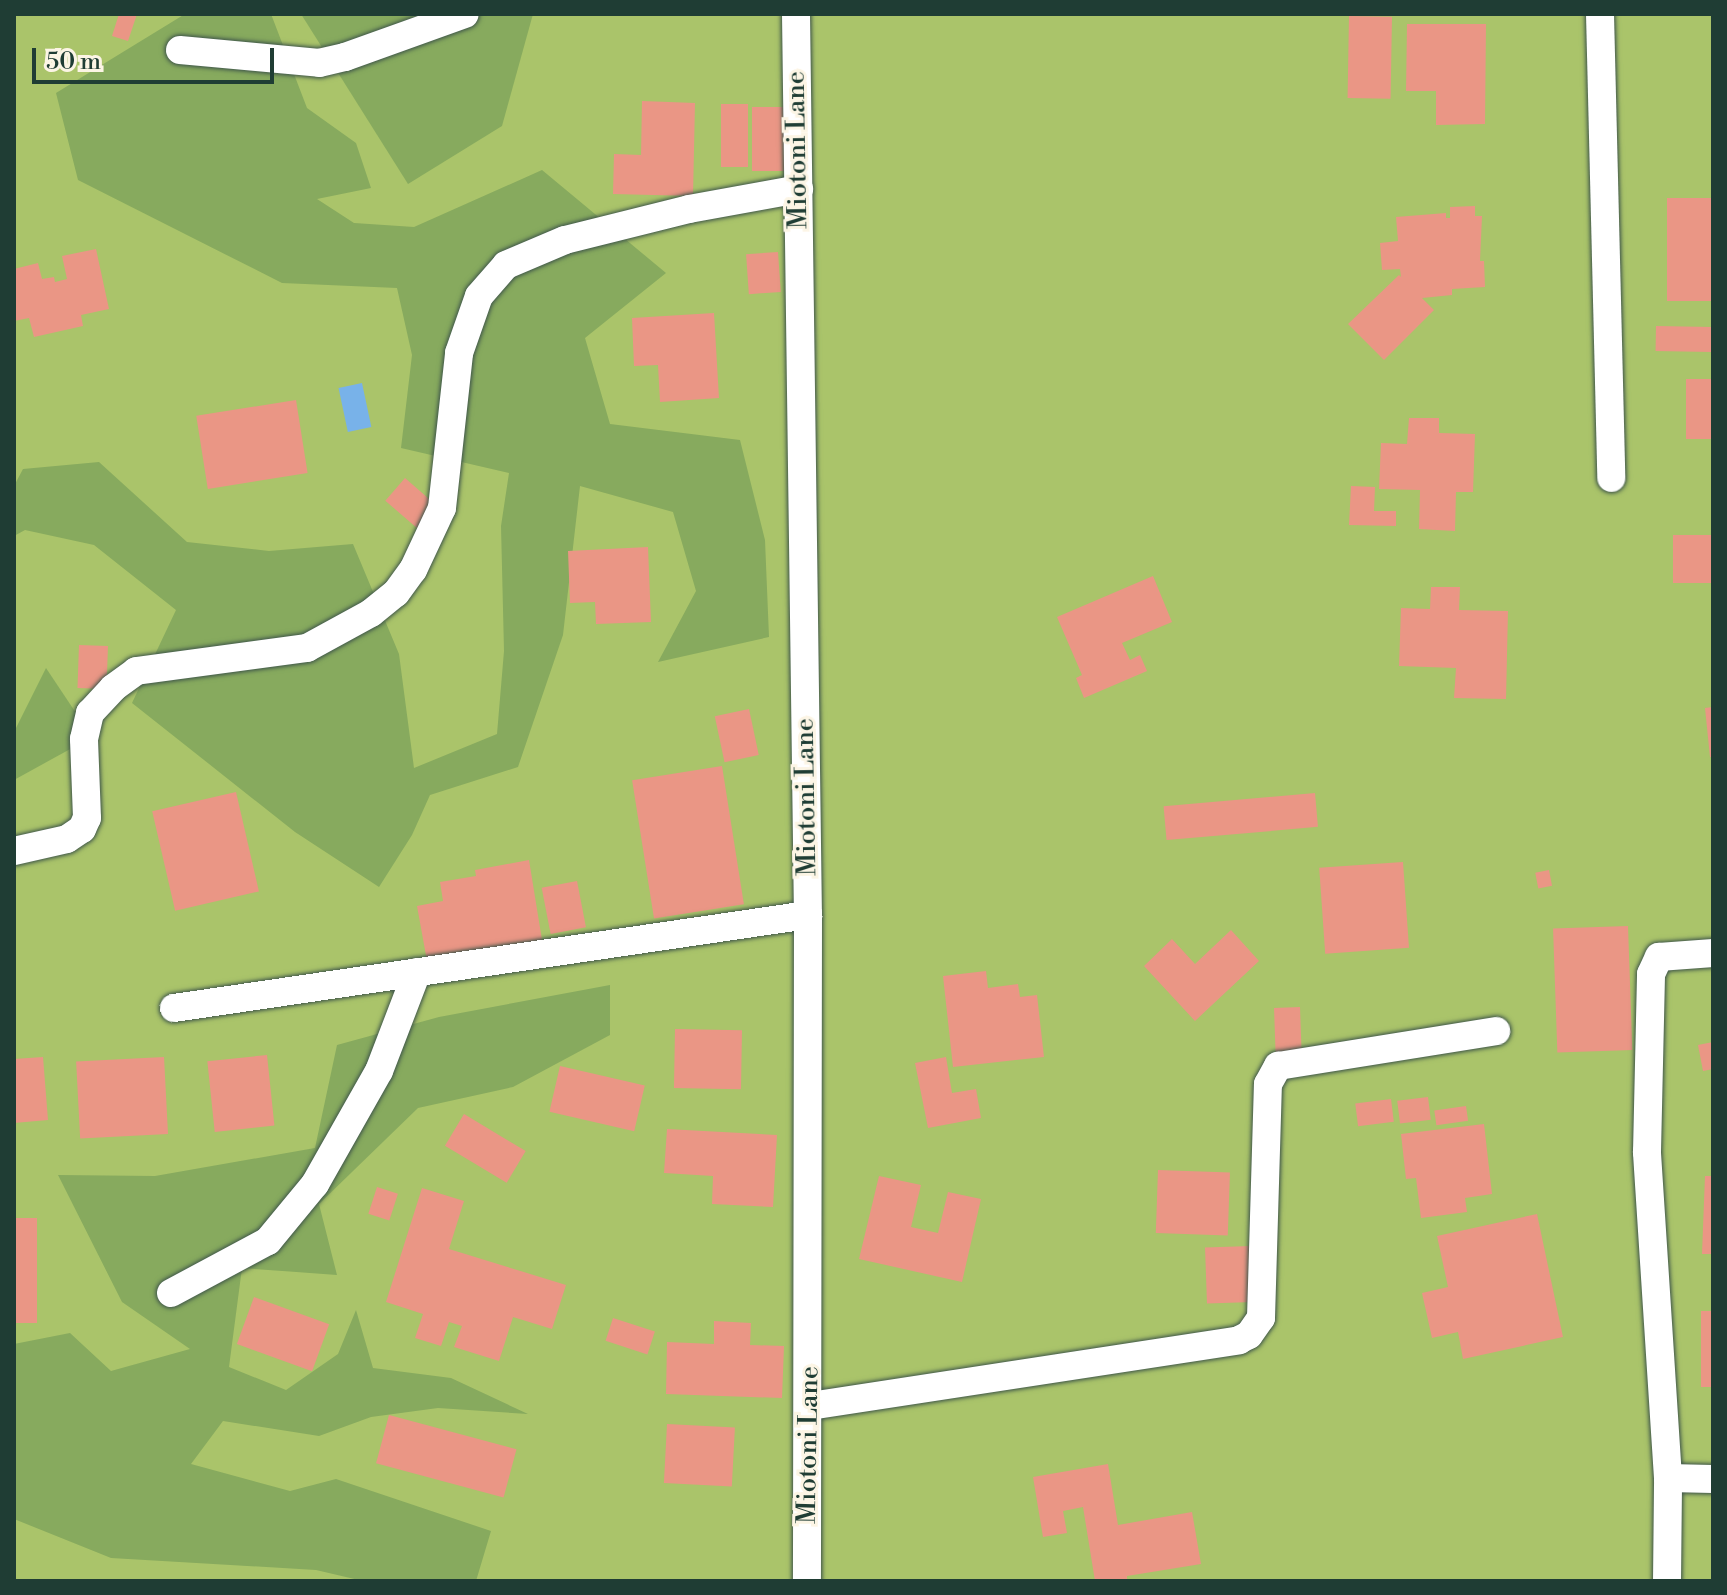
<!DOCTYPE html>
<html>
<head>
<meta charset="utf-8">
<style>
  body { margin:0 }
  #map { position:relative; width:1727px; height:1595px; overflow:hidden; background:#f4e4c8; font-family:"Libre Bodoni",serif }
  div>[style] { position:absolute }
  .green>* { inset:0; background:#aac46a; transform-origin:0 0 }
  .forest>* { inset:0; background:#87aa5e }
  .water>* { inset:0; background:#78b2e9; transform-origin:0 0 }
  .building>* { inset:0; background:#ea9685; transform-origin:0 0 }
  .roads { filter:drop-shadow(0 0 2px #3f564a) drop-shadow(0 0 2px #3f564a) }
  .street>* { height:28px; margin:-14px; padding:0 14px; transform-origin:14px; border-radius:14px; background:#fff }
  span { translate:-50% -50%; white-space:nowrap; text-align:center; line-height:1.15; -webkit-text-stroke:6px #fcf5e5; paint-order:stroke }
  .street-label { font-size:26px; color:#1f3d34 }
  .frame { position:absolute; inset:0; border:16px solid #1f3d34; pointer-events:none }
  .scale { position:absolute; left:32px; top:48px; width:242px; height:36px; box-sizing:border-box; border:4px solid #1f3d34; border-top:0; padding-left:10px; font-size:24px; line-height:28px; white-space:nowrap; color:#1f3d34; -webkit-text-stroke:6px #fcf5e5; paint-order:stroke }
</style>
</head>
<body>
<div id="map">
  <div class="green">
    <div style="left:14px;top:14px;width:1699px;height:1567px"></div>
  </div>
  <div class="forest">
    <div style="clip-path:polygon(185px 14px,271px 14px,307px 108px,356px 143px,371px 188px,317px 199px,354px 223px,414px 227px,542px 170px,666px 273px,585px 338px,610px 424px,740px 440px,765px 540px,769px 637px,658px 662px,696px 591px,673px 512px,580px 486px,563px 635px,518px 767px,430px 795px,412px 835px,379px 887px,295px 832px,132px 703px,176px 610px,94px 545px,25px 530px,14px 536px,14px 486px,23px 469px,99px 462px,187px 542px,269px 551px,353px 544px,399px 654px,414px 768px,497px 734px,504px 651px,501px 526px,509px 473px,401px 448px,412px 355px,397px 288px,282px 283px,78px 180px,56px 93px)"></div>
    <div style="clip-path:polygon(301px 14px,533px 14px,502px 126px,408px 184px)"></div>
    <div style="clip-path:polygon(46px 668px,92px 737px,14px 780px,14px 732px)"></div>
    <div style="clip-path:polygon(610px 985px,610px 1035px,513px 1087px,418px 1108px,319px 1204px,337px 1275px,242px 1268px,229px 1367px,286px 1390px,338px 1354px,356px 1310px,373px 1368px,451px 1378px,528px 1414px,438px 1408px,371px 1417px,319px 1436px,223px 1421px,191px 1464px,290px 1491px,336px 1479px,491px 1531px,476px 1581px,363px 1581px,316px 1570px,111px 1558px,14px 1519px,14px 1344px,70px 1333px,111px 1371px,190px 1349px,122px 1302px,58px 1175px,155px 1176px,315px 1148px,337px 1045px,439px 1017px)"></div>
  </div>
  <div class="water">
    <div style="left:362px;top:383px;width:45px;height:24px;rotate:78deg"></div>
  </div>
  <div class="building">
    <div style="clip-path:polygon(119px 14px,137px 14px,128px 41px,112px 36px)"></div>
    <div style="left:1349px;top:16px;width:43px;height:82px;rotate:1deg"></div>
    <div style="clip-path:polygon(1407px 24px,1486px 24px,1485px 124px,1436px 125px,1436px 91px,1406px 91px)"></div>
    <div style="clip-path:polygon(642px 101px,695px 103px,693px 196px,613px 194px,614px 154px,641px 155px)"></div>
    <div style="left:721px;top:104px;width:27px;height:63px"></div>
    <div style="left:752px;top:107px;width:32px;height:64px"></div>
    <div style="left:1713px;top:198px;width:103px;height:46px;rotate:90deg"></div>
    <div style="clip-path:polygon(1475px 206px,1475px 216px,1482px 216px,1480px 261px,1484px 261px,1485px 287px,1452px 289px,1452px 295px,1422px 298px,1434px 310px,1384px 360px,1348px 324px,1399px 275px,1401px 277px,1400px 269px,1382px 270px,1380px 243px,1398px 241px,1396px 217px,1446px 213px,1446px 218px,1450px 218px,1450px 207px)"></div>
    <div style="clip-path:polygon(96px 249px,109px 309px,81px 315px,83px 326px,34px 337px,29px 318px,14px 321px,14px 269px,38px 263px,42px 279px,54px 277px,55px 282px,67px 279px,62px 256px)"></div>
    <div style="left:778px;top:252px;width:40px;height:32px;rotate:86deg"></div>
    <div style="clip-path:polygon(714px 313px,719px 398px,660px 402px,658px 365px,634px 366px,632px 318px)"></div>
    <div style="left:1656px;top:326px;width:56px;height:25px;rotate:1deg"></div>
    <div style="left:1686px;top:379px;width:27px;height:60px"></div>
    <div style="left:296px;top:400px;width:74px;height:101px;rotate:81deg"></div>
    <div style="clip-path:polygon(1409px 418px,1439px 418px,1439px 433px,1475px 434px,1473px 492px,1456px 492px,1455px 531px,1419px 529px,1420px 490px,1379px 489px,1381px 443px,1407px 444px)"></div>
    <div style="left:405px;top:478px;width:43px;height:30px;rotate:41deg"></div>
    <div style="clip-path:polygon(1351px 486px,1375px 487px,1374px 511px,1396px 511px,1396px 526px,1349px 525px)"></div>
    <div style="left:1713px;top:535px;width:48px;height:40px;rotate:90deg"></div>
    <div style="clip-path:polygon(648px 547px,651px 622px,596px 624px,595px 602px,570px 603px,568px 551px)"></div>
    <div style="clip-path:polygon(1153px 576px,1172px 622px,1122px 643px,1130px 660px,1140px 655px,1147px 671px,1084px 698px,1076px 678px,1082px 675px,1057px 617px)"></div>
    <div style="clip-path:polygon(1431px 587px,1460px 587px,1459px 610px,1508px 611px,1506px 699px,1454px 698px,1456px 668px,1399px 666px,1401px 608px,1430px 609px)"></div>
    <div style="left:79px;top:645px;width:29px;height:43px;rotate:2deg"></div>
    <div style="clip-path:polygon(1713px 707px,1713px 757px,1710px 757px,1705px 708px)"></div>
    <div style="left:749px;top:709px;width:47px;height:35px;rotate:78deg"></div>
    <div style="left:722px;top:766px;width:140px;height:91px;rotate:81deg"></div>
    <div style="left:236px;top:792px;width:102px;height:86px;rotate:77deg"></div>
    <div style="left:1315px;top:793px;width:34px;height:152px;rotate:85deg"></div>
    <div style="clip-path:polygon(529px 860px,542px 940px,427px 961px,417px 906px,443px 901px,440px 882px,476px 876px,475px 870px)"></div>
    <div style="left:1403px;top:862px;width:86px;height:84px;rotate:86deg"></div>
    <div style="left:1549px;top:870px;width:16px;height:14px;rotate:79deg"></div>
    <div style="left:577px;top:881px;width:47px;height:36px;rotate:79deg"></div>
    <div style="left:1628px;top:926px;width:124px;height:75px;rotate:88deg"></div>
    <div style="clip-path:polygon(1231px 930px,1259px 961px,1195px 1021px,1144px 966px,1172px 939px,1195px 964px)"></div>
    <div style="clip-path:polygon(986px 971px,988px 988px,1018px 984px,1020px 997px,1037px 995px,1044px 1057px,953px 1067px,943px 976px)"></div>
    <div style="left:1300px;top:1007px;width:49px;height:26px;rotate:88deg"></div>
    <div style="left:675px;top:1029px;width:67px;height:59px;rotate:1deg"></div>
    <div style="clip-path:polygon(1713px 1042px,1713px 1069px,1703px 1071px,1698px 1045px)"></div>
    <div style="left:267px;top:1055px;width:71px;height:60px;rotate:84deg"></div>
    <div style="clip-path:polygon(43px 1057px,48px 1120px,14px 1123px,14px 1059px)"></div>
    <div style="left:164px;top:1057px;width:77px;height:88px;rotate:87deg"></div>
    <div style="clip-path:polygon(946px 1057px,952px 1093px,976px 1089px,981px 1118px,928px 1128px,915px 1063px)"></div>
    <div style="left:560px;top:1066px;width:87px;height:47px;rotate:13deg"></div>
    <div style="left:1428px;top:1097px;width:23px;height:31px;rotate:83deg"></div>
    <div style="left:1391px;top:1099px;width:23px;height:36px;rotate:83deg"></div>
    <div style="left:1466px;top:1106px;width:15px;height:32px;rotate:82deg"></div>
    <div style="left:464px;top:1114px;width:72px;height:37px;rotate:31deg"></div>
    <div style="clip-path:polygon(1484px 1124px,1492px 1194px,1465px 1198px,1467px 1212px,1421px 1218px,1416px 1178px,1406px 1179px,1401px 1134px)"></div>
    <div style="clip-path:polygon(667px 1129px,777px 1135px,773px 1207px,712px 1204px,713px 1176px,664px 1173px)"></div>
    <div style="left:1158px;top:1170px;width:72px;height:63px;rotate:2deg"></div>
    <div style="clip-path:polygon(879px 1176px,921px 1185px,911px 1227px,938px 1233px,948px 1192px,981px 1199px,962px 1282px,859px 1259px)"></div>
    <div style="clip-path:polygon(1705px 1176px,1713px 1176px,1713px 1254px,1702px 1254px)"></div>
    <div style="left:377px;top:1187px;width:22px;height:28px;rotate:18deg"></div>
    <div style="clip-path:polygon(422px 1188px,464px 1201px,449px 1249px,566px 1285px,552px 1329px,513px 1317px,499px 1361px,454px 1347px,462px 1326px,449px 1322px,441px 1346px,415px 1338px,423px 1314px,386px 1302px)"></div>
    <div style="clip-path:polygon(1537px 1214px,1563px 1337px,1463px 1359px,1458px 1332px,1432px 1338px,1422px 1293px,1448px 1287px,1437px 1236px)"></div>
    <div style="left:14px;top:1218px;width:23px;height:105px"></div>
    <div style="left:1251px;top:1246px;width:56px;height:46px;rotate:88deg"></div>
    <div style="left:254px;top:1297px;width:80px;height:50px;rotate:20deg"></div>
    <div style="left:1701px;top:1311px;width:12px;height:76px"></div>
    <div style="left:613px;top:1318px;width:44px;height:24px;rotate:18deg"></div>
    <div style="clip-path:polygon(714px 1321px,751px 1323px,750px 1345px,784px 1346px,782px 1398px,666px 1394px,667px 1342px,714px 1344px)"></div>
    <div style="left:389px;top:1415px;width:132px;height:50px;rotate:15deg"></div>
    <div style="left:667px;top:1424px;width:68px;height:59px;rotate:3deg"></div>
    <div style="clip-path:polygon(1108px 1464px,1118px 1525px,1192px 1512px,1201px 1564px,1127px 1576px,1127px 1581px,1095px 1581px,1083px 1507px,1063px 1511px,1067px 1533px,1043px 1537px,1033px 1477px)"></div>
  </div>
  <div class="roads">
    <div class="street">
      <div style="left:796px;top:14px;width:901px;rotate:89.24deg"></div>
      <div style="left:808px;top:915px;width:666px;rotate:90.09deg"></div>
      <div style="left:1600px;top:14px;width:464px;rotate:88.6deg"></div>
      <div style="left:180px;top:50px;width:140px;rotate:5.3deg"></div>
      <div style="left:319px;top:63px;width:27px;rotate:-13deg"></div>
      <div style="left:345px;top:57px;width:127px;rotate:-19.7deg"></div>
      <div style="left:14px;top:851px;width:54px;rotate:-12.8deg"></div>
      <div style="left:67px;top:839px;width:18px;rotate:-34deg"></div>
      <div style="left:82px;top:829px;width:12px;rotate:-66deg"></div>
      <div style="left:87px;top:818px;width:79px;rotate:-92.2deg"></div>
      <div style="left:84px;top:739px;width:27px;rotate:-77deg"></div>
      <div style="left:90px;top:713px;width:34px;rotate:-47deg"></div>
      <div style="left:113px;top:688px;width:29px;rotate:-36deg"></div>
      <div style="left:136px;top:671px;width:173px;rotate:-7.7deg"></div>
      <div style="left:307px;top:648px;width:73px;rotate:-28.7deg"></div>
      <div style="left:371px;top:613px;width:32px;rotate:-39deg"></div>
      <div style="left:396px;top:593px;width:29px;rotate:-54deg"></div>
      <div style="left:413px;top:570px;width:68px;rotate:-64.9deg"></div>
      <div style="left:442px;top:508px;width:156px;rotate:-83.7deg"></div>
      <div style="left:459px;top:353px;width:60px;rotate:-70.7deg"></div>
      <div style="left:479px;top:296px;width:41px;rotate:-48.9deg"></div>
      <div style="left:506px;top:265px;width:64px;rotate:-23deg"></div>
      <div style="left:565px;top:240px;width:128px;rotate:-14deg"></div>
      <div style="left:689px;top:209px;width:112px;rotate:-10.3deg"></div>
      <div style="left:174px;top:1008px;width:641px;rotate:-8.35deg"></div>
      <div style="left:171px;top:1293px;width:110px;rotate:-28.2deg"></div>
      <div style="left:268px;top:1241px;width:74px;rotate:-50.5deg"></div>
      <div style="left:315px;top:1184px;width:130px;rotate:-60.5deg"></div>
      <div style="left:379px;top:1071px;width:106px;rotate:-69deg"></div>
      <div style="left:810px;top:1406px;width:434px;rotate:-8.7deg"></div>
      <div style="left:1239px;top:1340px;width:11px;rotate:-27deg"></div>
      <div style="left:1249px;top:1335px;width:21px;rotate:-55deg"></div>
      <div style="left:1261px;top:1318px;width:234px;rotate:-88.3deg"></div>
      <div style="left:1268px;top:1084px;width:21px;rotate:-61deg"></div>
      <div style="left:1278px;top:1066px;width:221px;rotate:-9.1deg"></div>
      <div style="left:1668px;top:1478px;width:45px;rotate:1.3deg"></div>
      <div style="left:1667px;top:1581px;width:103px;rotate:-89.4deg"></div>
      <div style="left:1668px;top:1478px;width:327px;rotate:-93.7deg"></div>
      <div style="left:1647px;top:1152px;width:178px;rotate:-88.7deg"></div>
      <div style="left:1651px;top:974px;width:19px;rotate:-65deg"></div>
      <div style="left:1659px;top:957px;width:54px;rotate:-4.2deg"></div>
    </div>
  </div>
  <div class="street-label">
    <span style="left:798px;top:150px;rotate:-91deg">Miotoni Lane</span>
    <span style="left:807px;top:797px;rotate:-91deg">Miotoni Lane</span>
    <span style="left:809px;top:1445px;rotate:-89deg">Miotoni Lane</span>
  </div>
  <div class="frame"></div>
  <div class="scale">50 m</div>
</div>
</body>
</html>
